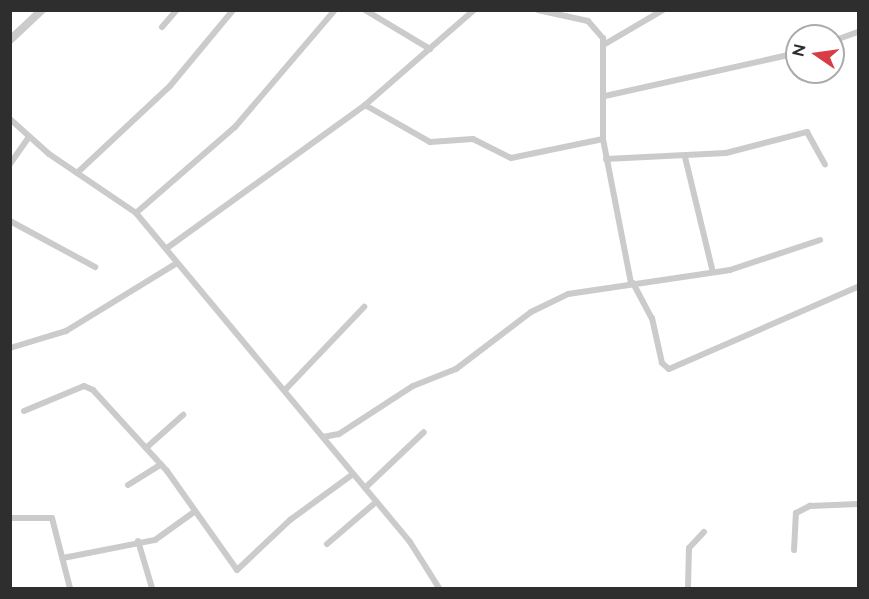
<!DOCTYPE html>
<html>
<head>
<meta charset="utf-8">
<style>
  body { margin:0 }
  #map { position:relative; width:869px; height:599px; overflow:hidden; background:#fff; font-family:Raleway,sans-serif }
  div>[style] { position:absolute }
  .minor>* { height:6px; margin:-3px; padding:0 3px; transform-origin:3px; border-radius:3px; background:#cbcbcb }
  .tertiary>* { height:8px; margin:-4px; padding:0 4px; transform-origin:4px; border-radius:4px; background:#cbcbcb }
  span { translate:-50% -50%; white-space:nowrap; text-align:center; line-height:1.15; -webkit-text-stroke:6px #fff; paint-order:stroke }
  .frame { position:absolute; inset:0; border:12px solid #2e2e2e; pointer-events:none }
  .north { position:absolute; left:785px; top:24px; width:60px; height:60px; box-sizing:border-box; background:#fff; border:2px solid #ababab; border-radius:50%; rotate:283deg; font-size:16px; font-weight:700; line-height:24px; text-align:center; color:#2e2e2e }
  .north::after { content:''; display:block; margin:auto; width:21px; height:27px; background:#d93c45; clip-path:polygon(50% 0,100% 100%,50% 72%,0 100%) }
</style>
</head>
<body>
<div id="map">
  <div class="minor">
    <div style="left:365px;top:10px;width:76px;rotate:31deg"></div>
    <div style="left:538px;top:10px;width:51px;rotate:12.4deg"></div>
    <div style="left:588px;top:21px;width:23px;rotate:49deg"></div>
    <div style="left:603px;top:38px;width:101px;rotate:90deg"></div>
    <div style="left:603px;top:139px;width:147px;rotate:79deg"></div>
    <div style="left:162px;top:27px;width:23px;rotate:-49deg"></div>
    <div style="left:833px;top:41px;width:27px;rotate:-20deg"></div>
    <div style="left:605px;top:44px;width:67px;rotate:-30.4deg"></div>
    <div style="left:605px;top:96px;width:197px;rotate:-12.6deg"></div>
    <div style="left:365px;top:105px;width:75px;rotate:29.6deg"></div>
    <div style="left:430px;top:142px;width:43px;rotate:-4deg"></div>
    <div style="left:473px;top:139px;width:42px;rotate:26.6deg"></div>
    <div style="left:511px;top:158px;width:94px;rotate:-11.7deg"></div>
    <div style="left:10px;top:119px;width:52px;rotate:41.9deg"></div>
    <div style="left:49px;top:154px;width:105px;rotate:34.1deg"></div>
    <div style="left:136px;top:213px;width:428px;rotate:50.2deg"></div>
    <div style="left:410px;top:542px;width:54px;rotate:57.8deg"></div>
    <div style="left:685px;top:157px;width:115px;rotate:76.4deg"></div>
    <div style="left:606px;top:159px;width:120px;rotate:-2.9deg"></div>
    <div style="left:726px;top:153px;width:84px;rotate:-14.5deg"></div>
    <div style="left:807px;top:132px;width:37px;rotate:61deg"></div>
    <div style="left:10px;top:164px;width:32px;rotate:-55deg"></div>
    <div style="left:77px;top:173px;width:127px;rotate:-43.1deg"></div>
    <div style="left:170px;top:86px;width:99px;rotate:-50.3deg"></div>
    <div style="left:136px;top:213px;width:131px;rotate:-41deg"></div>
    <div style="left:235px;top:127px;width:154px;rotate:-49.5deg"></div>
    <div style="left:10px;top:221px;width:97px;rotate:28.4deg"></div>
    <div style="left:167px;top:248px;width:244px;rotate:-35.8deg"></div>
    <div style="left:365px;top:105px;width:145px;rotate:-41.1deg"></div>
    <div style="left:633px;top:283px;width:40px;rotate:62deg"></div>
    <div style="left:652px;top:318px;width:46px;rotate:77.5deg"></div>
    <div style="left:662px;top:363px;width:9px;rotate:41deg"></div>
    <div style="left:669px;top:369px;width:206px;rotate:-23.5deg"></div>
    <div style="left:10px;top:348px;width:59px;rotate:-16.9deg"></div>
    <div style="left:66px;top:331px;width:130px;rotate:-31.5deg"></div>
    <div style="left:285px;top:390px;width:115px;rotate:-46.4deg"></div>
    <div style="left:24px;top:411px;width:65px;rotate:-22.6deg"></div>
    <div style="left:84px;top:386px;width:10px;rotate:24deg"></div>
    <div style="left:93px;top:390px;width:110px;rotate:47.6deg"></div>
    <div style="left:167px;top:471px;width:121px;rotate:54.7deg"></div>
    <div style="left:237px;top:570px;width:73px;rotate:-43.3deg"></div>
    <div style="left:290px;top:520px;width:78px;rotate:-36.1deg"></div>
    <div style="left:323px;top:437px;width:16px;rotate:-11deg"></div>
    <div style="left:339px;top:434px;width:88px;rotate:-33deg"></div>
    <div style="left:413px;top:386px;width:46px;rotate:-21.6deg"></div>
    <div style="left:456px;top:369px;width:94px;rotate:-37.2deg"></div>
    <div style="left:531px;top:312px;width:41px;rotate:-25.9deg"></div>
    <div style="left:568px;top:294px;width:164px;rotate:-8.4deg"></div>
    <div style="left:730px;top:270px;width:95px;rotate:-18.4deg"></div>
    <div style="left:146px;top:448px;width:50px;rotate:-41.7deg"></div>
    <div style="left:128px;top:485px;width:39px;rotate:-32deg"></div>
    <div style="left:365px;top:488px;width:81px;rotate:-43.5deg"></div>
    <div style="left:10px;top:518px;width:42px"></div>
    <div style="left:52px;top:518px;width:72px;rotate:75.6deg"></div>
    <div style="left:138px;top:541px;width:49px;rotate:73.4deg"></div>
    <div style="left:327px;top:544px;width:65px;rotate:-40.6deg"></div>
    <div style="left:794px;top:550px;width:37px;rotate:-87deg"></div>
    <div style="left:796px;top:513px;width:16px;rotate:-27deg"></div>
    <div style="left:810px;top:506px;width:48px;rotate:-2.4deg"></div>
    <div style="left:63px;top:558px;width:94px;rotate:-11.1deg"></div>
    <div style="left:155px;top:540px;width:48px;rotate:-35.7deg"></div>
    <div style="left:688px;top:588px;width:40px;rotate:-88.6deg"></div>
    <div style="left:689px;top:548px;width:22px;rotate:-47deg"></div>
  </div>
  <div class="tertiary">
    <div style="left:10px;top:40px;width:44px;rotate:-43.2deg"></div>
  </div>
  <div class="frame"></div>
  <div class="north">N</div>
</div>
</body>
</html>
